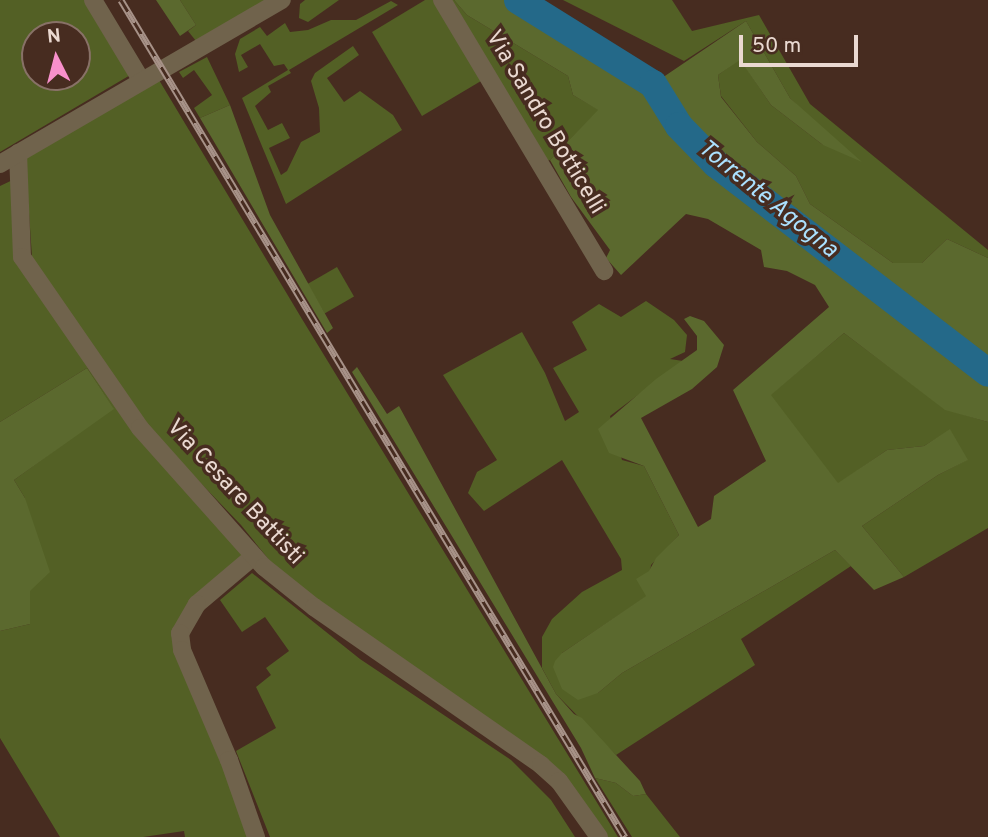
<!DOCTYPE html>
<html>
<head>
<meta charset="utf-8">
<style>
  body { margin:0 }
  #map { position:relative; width:988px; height:837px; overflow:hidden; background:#472c20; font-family:Overpass,sans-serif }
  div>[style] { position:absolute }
  .green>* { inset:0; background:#536025; transform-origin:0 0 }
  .forest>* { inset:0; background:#5b692e }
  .river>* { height:28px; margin:-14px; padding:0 14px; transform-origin:14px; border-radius:14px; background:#246989 }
  .minor>* { height:18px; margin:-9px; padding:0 9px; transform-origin:9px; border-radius:9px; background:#70634c }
  .tertiary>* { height:18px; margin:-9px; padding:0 9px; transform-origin:9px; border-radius:9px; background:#70634c }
  .rail>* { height:7px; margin-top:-3.5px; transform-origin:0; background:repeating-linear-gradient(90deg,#472c20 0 13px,#a79288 0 26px); box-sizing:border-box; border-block:2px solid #a79288 }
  span { translate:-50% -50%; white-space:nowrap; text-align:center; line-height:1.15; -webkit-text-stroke:7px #472c20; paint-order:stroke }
  .street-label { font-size:23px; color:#ead9d1 }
  .water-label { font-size:24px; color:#abe1ff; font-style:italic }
  .north { position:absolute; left:21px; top:21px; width:70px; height:70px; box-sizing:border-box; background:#472c20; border:2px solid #887167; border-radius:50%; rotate:354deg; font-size:19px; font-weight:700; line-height:28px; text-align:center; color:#ead9d1 }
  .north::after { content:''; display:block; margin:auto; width:24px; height:32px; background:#f890cb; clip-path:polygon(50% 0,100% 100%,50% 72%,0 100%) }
  .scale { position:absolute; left:739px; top:35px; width:119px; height:32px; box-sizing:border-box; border:4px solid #ead9d1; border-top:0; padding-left:9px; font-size:21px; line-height:24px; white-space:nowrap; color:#ead9d1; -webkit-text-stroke:5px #472c20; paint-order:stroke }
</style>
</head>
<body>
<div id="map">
  <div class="green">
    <div style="clip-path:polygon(evenodd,0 0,86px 0,132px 74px,0 152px,0 0,35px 35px,77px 35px,77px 77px,35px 77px,35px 35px)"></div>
    <div style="clip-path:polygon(180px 0,266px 0,196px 41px,188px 31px,196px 25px)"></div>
    <div style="clip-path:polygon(305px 0,339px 0,308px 22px,299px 18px,300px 4px)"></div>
    <div style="clip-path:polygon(425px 0,433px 0,481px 81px,422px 116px,372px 32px)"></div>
    <div style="clip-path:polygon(449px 0,454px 0,467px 15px,568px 76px,573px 95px,599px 110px,550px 160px,544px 162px)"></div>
    <div style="clip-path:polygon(563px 0,672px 0,692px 31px,759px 15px,810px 104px,988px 250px,988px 258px,947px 239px,922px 263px,893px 263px,810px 204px,796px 176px,757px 142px,721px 96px,718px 75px,740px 59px,771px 105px,823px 145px,813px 121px,790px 98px,746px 21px,684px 61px)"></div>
    <div style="clip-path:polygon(391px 1px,398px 5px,289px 70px,291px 73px,268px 86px,271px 92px,255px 106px,268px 130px,282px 123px,290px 138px,269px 148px,281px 175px,287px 171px,301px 142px,320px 132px,319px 108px,311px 81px,315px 73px,353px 46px,359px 55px,327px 78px,344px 102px,360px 91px,393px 115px,402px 130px,286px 204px,242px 98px,288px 70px,284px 64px,274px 66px,260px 44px,241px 55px,248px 67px,239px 72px,235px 54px,240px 39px,260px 27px,267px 36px,285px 23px,290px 32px,308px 30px,331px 20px,356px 20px)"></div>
    <div style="clip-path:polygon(207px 57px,230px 105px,200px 118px,194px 108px,212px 95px,194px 70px,183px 78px,179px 72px)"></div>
    <div style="clip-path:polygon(156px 75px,302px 319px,618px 837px,608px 837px,568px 780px,305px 591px,270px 561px,241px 525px,143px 423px,32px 257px,25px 154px)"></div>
    <div style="clip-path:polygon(19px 177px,22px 257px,140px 428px,254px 556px,180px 633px,256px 837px,185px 837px,184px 831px,143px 837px,60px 837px,0 738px,0 631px,30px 624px,25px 498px,14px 480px,113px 408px,87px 368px,0 422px,0 186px)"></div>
    <div style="left:337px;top:267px;width:34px;height:34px;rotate:60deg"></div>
    <div style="clip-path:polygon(646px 301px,674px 320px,687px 335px,685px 352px,670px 359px,683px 361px,610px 416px,622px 460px,644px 466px,679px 535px,651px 565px,647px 596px,562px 653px,598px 693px,622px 673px,835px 550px,851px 566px,741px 639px,755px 665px,616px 755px,556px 694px,542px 668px,542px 637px,552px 619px,582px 592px,622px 570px,621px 559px,562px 460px,484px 511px,468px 493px,477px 472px,497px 460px,443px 375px,522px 332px,545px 373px,565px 421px,579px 412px,553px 368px,587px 350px,572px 322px,599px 304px,621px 317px)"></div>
    <div style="clip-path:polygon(844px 333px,945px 409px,988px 422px,988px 528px,904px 577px,862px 526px,938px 475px,967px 460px,950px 430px,924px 446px,887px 450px,838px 484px,770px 395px)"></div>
    <div style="clip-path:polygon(252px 573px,360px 659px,511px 760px,551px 800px,575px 837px,270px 837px,236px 751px,276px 728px,256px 687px,271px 675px,266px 668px,289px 651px,265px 617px,242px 632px,220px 600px)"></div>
    <div style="clip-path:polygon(595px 778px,616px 783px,633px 796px,646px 794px,680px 837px,632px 837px)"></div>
  </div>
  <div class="forest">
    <div style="clip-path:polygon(156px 0,180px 0,196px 25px,180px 36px)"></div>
    <div style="clip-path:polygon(454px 0,515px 0,651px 87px,677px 127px,714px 165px,988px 376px,988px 422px,945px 410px,844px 333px,771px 395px,838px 483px,887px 450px,924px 446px,950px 429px,968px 460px,938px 475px,862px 526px,904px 577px,874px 590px,835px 550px,622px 673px,598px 693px,578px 700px,562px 689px,553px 667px,555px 661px,562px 653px,646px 596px,636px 579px,649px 571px,656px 558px,679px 535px,644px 466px,609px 453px,598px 429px,656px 379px,697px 350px,697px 336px,684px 319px,690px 316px,704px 321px,724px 345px,717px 367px,692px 389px,641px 418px,698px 527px,711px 519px,714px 496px,766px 461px,733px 390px,829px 307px,815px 285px,787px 271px,764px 267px,761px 250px,708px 219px,686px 214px,621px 275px,606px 258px,610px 250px,571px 197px,550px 160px,598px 110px,573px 95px,568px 76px,467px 15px)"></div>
    <div style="clip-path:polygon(746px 21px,790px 98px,862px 162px,823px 145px,771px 105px,740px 60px,718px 75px,721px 97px,757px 142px,796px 176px,810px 204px,893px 263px,922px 263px,947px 239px,988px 258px,988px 368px,718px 161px,682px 124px,656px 82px)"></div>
    <div style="clip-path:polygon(230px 105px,270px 215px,333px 328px,327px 333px,200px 118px)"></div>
    <div style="clip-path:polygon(357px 367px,387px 414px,399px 406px,556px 694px,574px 714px,582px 718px,640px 781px,646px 794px,633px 796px,616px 783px,595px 778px,581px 748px,352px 372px)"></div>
    <div style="clip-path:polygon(87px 368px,114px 409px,14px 480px,25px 498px,50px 572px,30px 591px,30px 624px,0 631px,0 422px)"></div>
  </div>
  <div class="river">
    <div style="left:518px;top:0;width:159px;rotate:31.9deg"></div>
    <div style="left:653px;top:84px;width:49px;rotate:58.2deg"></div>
    <div style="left:679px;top:126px;width:53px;rotate:45.8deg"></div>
    <div style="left:716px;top:164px;width:343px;rotate:37.5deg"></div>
  </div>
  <div class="minor">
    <div style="left:93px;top:0;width:93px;rotate:59deg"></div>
    <div style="left:442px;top:0;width:316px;rotate:59.1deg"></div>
    <div style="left:254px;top:556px;width:75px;rotate:139.9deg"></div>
    <div style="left:197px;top:604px;width:34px;rotate:120deg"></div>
    <div style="left:180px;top:633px;width:17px;rotate:83deg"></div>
    <div style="left:182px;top:650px;width:120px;rotate:66.9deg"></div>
    <div style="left:229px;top:760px;width:82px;rotate:70.7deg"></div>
  </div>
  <div class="tertiary">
    <div style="left:18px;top:153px;width:104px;rotate:87.8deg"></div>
    <div style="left:22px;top:257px;width:208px;rotate:55.4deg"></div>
    <div style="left:140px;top:428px;width:186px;rotate:48.3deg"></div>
    <div style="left:264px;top:567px;width:64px;rotate:38.7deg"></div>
    <div style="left:314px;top:607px;width:277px;rotate:34.8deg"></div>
    <div style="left:541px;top:765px;width:24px;rotate:42deg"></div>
    <div style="left:559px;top:781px;width:69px;rotate:54.5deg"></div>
    <div style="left:0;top:164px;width:326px;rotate:-30.2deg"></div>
  </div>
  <div class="rail">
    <div style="left:121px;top:0;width:977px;rotate:58.95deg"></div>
  </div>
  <div class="street-label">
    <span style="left:544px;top:123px;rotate:59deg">Via Sandro Botticelli</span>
    <span style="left:234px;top:493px;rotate:47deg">Via Cesare Battisti</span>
  </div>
  <div class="water-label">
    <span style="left:767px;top:200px;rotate:39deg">Torrente Agogna</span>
  </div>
  <div class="north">N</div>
  <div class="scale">50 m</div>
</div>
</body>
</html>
